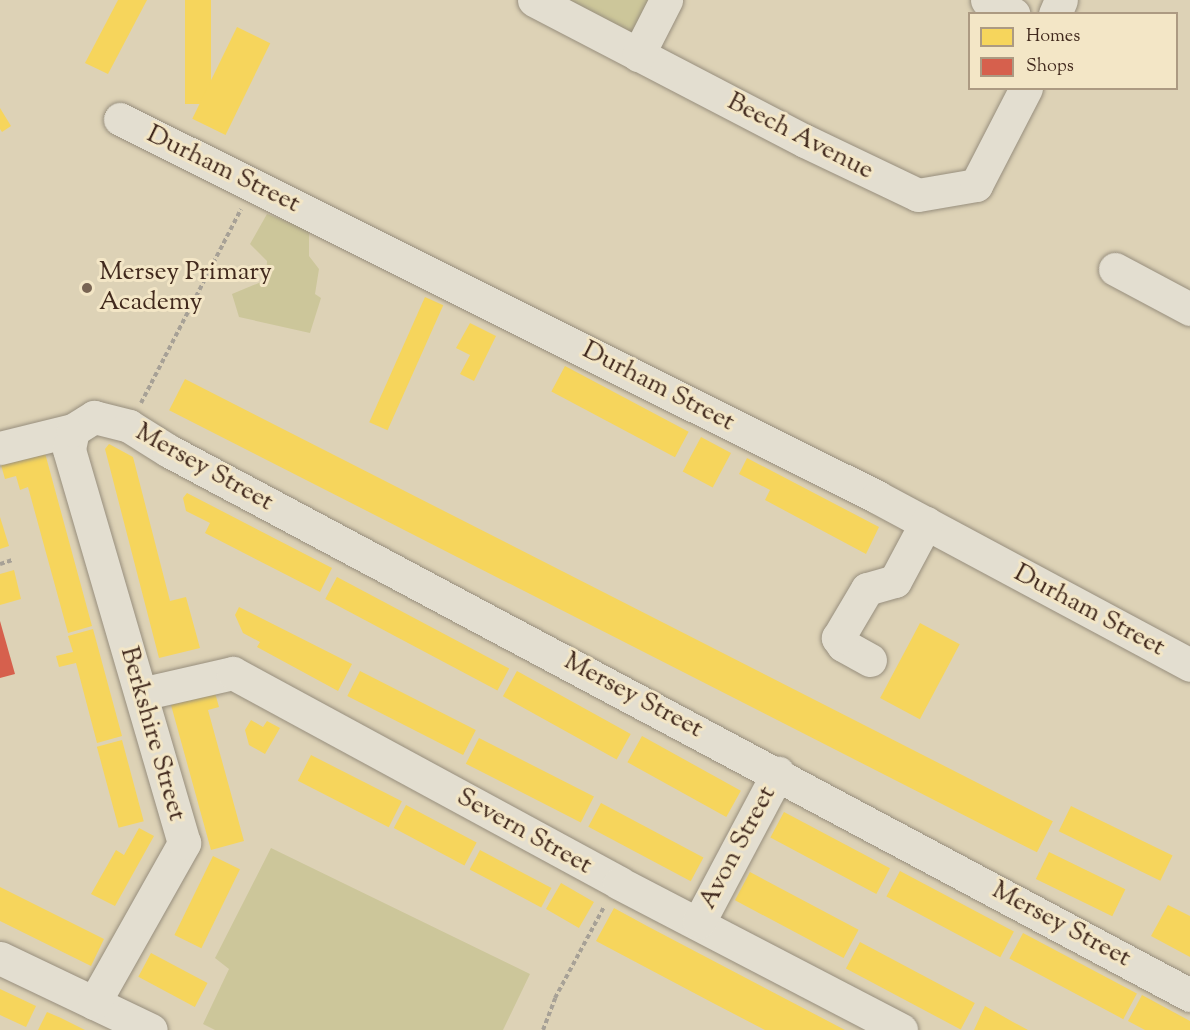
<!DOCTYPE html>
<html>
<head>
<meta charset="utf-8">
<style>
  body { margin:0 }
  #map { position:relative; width:1190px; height:1030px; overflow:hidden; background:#ddd2b6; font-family:"Sorts Mill Goudy",serif }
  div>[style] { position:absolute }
  .green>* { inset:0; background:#ccc69a }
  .homes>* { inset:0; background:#f6d55c; transform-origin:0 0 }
  .shops>* { inset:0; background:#d6604d }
  .path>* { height:4px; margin-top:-2px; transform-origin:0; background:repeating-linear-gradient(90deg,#a7a196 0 4.5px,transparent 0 7.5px) }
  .roads { filter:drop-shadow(0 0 2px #978e7d) drop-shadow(0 0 2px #978e7d) }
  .minor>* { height:33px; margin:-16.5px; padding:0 16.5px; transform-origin:16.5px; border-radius:16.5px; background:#e3ded0 }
  .dots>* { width:16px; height:16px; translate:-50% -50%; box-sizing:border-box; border:3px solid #f3e6c6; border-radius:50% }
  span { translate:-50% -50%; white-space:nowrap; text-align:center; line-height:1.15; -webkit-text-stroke:6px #f3e6c6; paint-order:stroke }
  .street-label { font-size:26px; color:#41291d }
  .poi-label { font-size:26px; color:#41291d }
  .left { translate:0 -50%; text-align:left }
  .legend { position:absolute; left:968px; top:12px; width:210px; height:78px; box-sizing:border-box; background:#f3e6c6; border:2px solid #ac9a82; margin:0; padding:8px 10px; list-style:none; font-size:18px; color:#41291d }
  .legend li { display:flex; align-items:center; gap:12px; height:30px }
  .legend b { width:30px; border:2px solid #ac9a82 }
</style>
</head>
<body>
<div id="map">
  <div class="green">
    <div style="clip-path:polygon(562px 0,650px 0,632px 35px)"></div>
    <div style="clip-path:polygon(267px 214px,309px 230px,309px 256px,319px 269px,315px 294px,321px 298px,310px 333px,239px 317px,232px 294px,266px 280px,267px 261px,250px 244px)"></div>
    <div style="clip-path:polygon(271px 848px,530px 974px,503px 1030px,215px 1030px,203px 1024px,229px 969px,215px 958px)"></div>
  </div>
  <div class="homes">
    <div style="clip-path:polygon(118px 0,147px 0,108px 74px,85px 63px)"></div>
    <div style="left:185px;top:0;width:26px;height:104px"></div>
    <div style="left:237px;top:27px;width:37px;height:102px;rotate:26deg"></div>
    <div style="clip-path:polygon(0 108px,11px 126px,2px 132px,0 129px)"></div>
    <div style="left:425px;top:297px;width:20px;height:137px;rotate:24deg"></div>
    <div style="clip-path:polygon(470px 323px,496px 336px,474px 381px,460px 374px,470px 355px,456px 348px)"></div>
    <div style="left:565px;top:366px;width:140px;height:29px;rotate:28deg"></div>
    <div style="left:185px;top:379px;width:974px;height:35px;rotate:27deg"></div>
    <div style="left:701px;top:437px;width:34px;height:39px;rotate:28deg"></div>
    <div style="clip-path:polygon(109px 444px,133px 457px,170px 601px,186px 597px,200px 648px,159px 658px,105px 449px)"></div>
    <div style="clip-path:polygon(45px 453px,92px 626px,68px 633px,28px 487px,20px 490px,16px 476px,5px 479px,1px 465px)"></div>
    <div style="clip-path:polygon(747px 458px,879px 527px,866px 554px,765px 500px,770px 490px,739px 474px)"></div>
    <div style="clip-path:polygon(187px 493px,332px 568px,320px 592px,205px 533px,210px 523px,186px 511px,183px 498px)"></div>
    <div style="clip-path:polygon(0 517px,9px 546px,0 549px)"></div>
    <div style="clip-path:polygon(14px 570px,21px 599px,0 605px,0 574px)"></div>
    <div style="left:337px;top:577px;width:195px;height:25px;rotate:28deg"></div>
    <div style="clip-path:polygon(239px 607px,352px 664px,338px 691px,257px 647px,260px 642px,243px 633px,235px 615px)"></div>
    <div style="left:920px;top:623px;width:45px;height:85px;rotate:28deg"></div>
    <div style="clip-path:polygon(93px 629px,122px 736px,97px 743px,76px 663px,59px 667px,56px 656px,73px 652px,68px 636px)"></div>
    <div style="left:360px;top:671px;width:130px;height:28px;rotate:27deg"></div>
    <div style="left:517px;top:671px;width:130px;height:29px;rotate:29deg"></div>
    <div style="clip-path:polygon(215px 693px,219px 707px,208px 710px,244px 841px,211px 850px,171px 705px)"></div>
    <div style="clip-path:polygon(251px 720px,263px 727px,267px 721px,280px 728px,265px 754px,249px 745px,245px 730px)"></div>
    <div style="left:642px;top:736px;width:113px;height:30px;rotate:29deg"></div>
    <div style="left:479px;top:738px;width:129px;height:29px;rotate:27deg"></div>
    <div style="left:122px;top:740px;width:84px;height:26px;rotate:75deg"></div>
    <div style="left:311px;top:755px;width:102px;height:29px;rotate:27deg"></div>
    <div style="left:601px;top:803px;width:116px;height:27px;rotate:28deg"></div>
    <div style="left:406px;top:805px;width:80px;height:26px;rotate:28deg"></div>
    <div style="left:1071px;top:806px;width:113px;height:28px;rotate:26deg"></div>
    <div style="left:784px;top:812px;width:120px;height:29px;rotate:28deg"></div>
    <div style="clip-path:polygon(139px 828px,154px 836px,115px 906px,91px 894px,116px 850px,124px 855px)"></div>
    <div style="left:480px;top:850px;width:81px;height:22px;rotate:28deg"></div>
    <div style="left:1049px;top:852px;width:85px;height:30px;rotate:26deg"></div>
    <div style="left:213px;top:856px;width:30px;height:88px;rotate:26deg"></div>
    <div style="left:900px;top:871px;width:129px;height:29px;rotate:28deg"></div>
    <div style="left:750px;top:872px;width:123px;height:32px;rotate:28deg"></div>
    <div style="left:561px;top:883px;width:38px;height:30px;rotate:30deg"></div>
    <div style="clip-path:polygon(0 887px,104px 939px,91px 966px,0 921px)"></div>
    <div style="clip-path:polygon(1168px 905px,1190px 916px,1190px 957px,1151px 936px)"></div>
    <div style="clip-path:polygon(614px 908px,647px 926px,845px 1030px,765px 1030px,713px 1003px,596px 941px)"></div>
    <div style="left:1023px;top:933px;width:129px;height:29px;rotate:28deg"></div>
    <div style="left:860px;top:942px;width:130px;height:30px;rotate:28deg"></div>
    <div style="left:151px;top:953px;width:64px;height:27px;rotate:28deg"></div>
    <div style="clip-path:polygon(0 989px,36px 1006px,26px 1027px,0 1015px)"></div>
    <div style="clip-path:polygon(1142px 995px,1190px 1021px,1190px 1030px,1145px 1030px,1128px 1021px)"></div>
    <div style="clip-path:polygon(985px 1006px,1013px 1022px,1028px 1030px,974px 1030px)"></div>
    <div style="clip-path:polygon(47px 1012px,61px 1018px,85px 1030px,38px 1030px)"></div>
  </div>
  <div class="shops">
    <div style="clip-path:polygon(0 621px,15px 674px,0 678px)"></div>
  </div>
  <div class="path">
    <div style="left:141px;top:403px;width:218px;rotate:-62.7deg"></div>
    <div style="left:0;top:564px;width:13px;rotate:-18deg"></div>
    <div style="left:543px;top:1030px;width:34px;rotate:-69deg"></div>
    <div style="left:555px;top:998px;width:103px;rotate:-61.7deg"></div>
  </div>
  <div class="roads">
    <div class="minor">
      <div style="left:534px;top:0;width:305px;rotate:27.5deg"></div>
      <div style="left:805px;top:141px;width:125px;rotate:25.5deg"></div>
      <div style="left:918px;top:195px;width:59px;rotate:-9.8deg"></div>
      <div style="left:976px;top:185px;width:109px;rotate:-62.7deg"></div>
      <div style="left:987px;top:0;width:30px;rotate:28deg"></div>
      <div style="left:1055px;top:14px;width:15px;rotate:-67deg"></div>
      <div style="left:638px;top:55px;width:62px;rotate:-63deg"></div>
      <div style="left:120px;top:119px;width:846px;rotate:26.53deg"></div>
      <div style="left:877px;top:497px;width:355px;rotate:28.2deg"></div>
      <div style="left:1115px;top:269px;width:85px;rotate:28.1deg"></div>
      <div style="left:0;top:448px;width:75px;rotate:-13.9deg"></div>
      <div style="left:870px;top:660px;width:31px;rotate:-151deg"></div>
      <div style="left:843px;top:645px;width:9px;rotate:-126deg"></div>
      <div style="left:838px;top:638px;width:57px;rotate:-59.4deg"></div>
      <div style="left:867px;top:589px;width:29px;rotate:-16deg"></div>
      <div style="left:895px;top:581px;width:66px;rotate:-61.9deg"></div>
      <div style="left:141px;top:694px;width:94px;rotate:-12.9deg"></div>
      <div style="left:233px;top:673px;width:439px;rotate:28.5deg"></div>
      <div style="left:619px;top:883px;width:318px;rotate:27.5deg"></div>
      <div style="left:699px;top:922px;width:169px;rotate:-62.1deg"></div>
      <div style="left:0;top:958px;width:167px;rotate:25.5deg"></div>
      <div style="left:94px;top:1003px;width:184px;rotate:-60.6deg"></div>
      <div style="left:184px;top:843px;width:410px;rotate:-106.3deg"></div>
      <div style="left:69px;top:449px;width:19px;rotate:-78deg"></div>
      <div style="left:73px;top:430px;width:25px;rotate:-32deg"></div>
      <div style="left:94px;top:417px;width:36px;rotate:14deg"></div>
      <div style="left:129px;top:426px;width:47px;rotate:32deg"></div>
      <div style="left:169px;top:451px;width:1157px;rotate:28.05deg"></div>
    </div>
  </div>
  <div class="dots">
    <div style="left:87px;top:288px;background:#786453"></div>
  </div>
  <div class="street-label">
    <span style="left:800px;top:137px;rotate:27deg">Beech Avenue</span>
    <span style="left:223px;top:170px;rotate:26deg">Durham Street</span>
    <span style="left:658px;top:387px;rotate:27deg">Durham Street</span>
    <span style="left:204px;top:468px;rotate:29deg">Mersey Street</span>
    <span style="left:1089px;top:611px;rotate:28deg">Durham Street</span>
    <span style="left:633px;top:696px;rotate:28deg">Mersey Street</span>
    <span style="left:152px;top:734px;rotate:74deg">Berkshire Street</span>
    <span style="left:524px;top:832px;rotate:29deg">Severn Street</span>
    <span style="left:738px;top:848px;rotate:-62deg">Avon Street</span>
    <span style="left:1061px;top:925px;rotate:28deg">Mersey Street</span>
  </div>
  <div class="poi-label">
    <span class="left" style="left:99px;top:288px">Mersey Primary<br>Academy</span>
  </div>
  <ul class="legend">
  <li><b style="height:16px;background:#f6d55c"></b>Homes</li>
  <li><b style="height:16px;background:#d6604d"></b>Shops</li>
  </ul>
</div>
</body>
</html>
